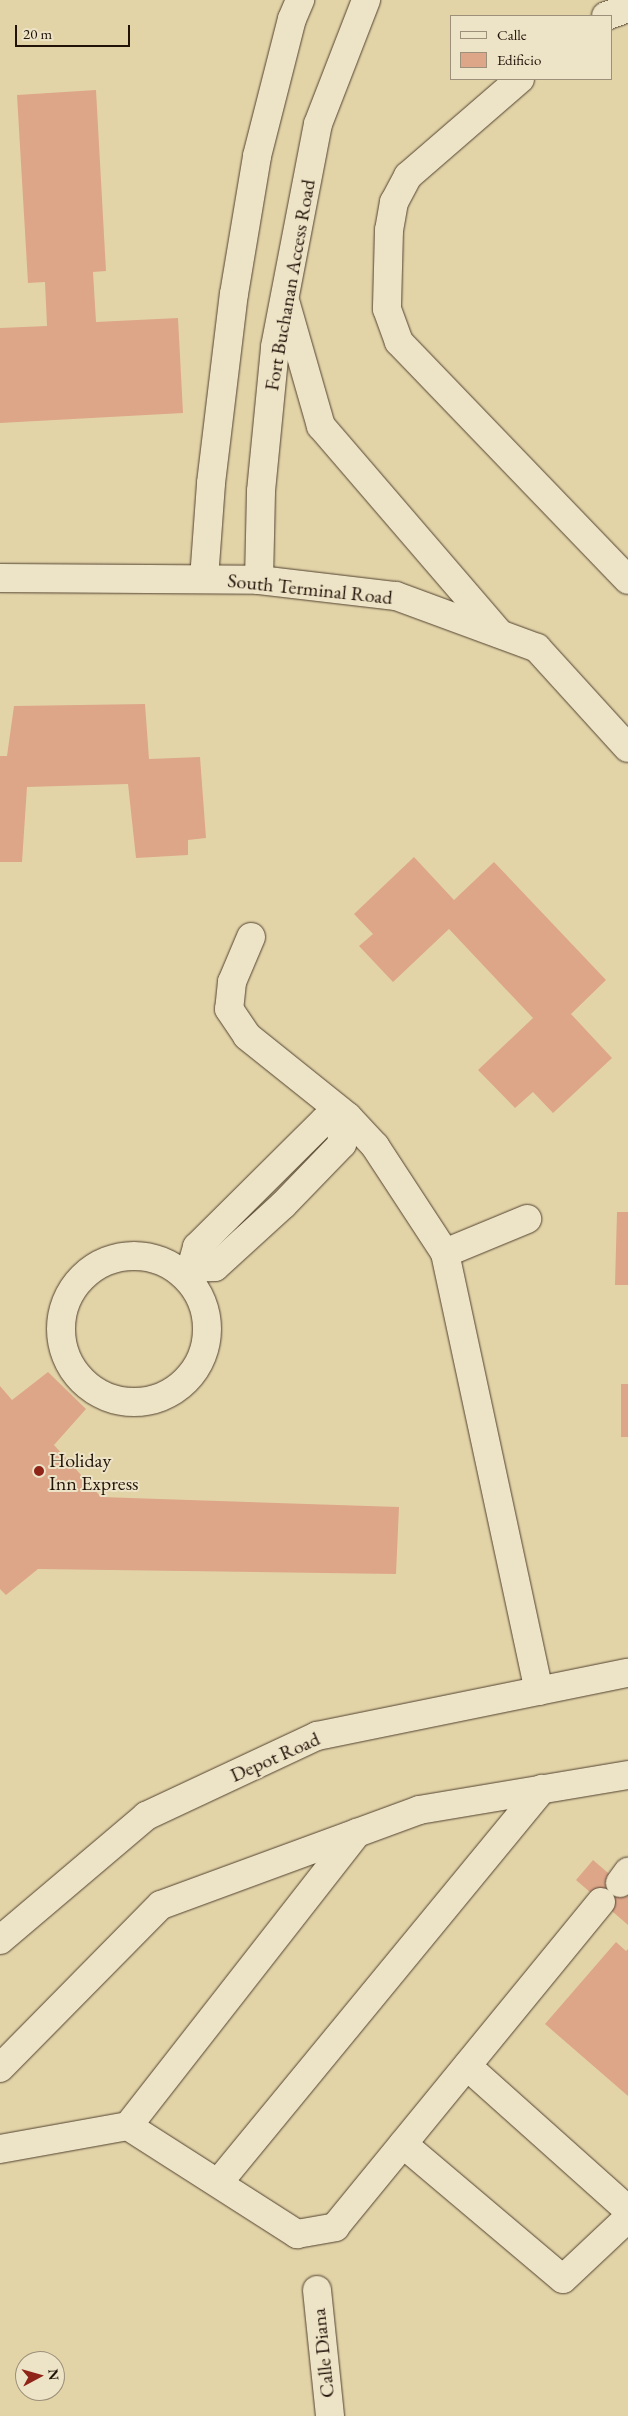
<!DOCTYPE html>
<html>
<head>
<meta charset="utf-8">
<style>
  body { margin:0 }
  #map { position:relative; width:628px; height:2416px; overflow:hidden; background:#e3d4a8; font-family:"EB Garamond",serif }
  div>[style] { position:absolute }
  .building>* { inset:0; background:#dda688; transform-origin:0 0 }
  .roads { filter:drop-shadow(0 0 1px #524331) drop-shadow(0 0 1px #524331) }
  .minor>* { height:28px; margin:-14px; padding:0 14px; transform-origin:14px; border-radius:14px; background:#ede3c6 }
  .minor>.ring { margin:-14px; padding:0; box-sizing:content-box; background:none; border:28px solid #ede3c6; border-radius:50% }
  .dots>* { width:14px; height:14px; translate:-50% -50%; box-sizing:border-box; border:2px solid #ede3c6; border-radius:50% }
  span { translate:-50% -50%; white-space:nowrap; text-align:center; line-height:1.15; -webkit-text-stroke:4px #ede3c6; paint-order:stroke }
  .street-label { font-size:20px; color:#221309 }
  .poi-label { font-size:20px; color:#221309 }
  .left { translate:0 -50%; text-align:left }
  .legend { position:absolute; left:450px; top:15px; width:162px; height:65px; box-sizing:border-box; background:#ede3c6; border:1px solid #9c907a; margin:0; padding:6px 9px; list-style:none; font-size:15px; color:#221309 }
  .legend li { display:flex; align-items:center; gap:10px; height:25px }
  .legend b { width:25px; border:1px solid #9c907a }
  .north { position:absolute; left:15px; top:2351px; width:50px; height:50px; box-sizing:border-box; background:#ede3c6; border:1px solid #9c907a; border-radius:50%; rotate:84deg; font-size:14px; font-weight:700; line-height:20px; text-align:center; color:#221309 }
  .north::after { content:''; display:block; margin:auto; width:18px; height:22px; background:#8f2418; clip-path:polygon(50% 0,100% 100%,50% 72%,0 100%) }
  .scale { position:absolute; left:15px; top:25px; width:115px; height:22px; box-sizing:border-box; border:2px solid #221309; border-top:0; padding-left:6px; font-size:15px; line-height:18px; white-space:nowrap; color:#221309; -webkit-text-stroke:4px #ede3c6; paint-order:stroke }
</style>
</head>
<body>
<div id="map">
  <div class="building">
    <div style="clip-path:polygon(96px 90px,106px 271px,93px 272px,96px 322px,178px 318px,183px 413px,0 423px,0 328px,47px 326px,45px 282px,28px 283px,17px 95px)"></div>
    <div style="clip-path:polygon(145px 704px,149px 759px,200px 757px,206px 838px,188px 840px,188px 855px,136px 858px,128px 784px,27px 787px,22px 862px,0 862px,0 756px,7px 756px,14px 706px)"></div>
    <div style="clip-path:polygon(414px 857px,454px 900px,494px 862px,606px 980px,571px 1014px,612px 1058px,553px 1113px,533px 1092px,515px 1108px,478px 1070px,533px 1018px,449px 929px,393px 982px,359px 946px,373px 934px,354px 914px)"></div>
    <div style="clip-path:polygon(617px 1212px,628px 1212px,628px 1285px,615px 1285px)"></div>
    <div style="clip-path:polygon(48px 1372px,86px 1409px,54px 1445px,101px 1497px,399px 1507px,396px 1574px,38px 1569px,6px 1595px,0 1589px,0 1386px,12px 1400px)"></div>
    <div style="left:621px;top:1384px;width:7px;height:53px"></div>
    <div style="clip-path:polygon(593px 1860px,628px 1890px,628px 1925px,576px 1880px)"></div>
    <div style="clip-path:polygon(616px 1942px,626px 1951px,628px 1949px,628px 2096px,545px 2024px)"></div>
  </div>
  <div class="roads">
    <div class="minor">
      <div style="left:606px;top:16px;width:23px;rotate:-20deg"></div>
      <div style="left:520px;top:79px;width:148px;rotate:139.1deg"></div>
      <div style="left:408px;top:176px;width:30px;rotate:118deg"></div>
      <div style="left:394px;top:202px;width:28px;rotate:100deg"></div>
      <div style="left:389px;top:230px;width:79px;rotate:91.5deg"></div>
      <div style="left:387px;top:309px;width:35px;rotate:70deg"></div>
      <div style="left:399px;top:342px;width:330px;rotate:46.1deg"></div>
      <div style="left:286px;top:304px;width:127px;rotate:74deg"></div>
      <div style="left:321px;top:426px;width:273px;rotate:49.3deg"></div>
      <div style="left:0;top:578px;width:259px;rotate:0.4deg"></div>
      <div style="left:259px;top:580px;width:138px;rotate:6.7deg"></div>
      <div style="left:396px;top:596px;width:150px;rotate:20.2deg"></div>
      <div style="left:537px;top:648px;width:135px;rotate:47.7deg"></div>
      <div style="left:204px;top:579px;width:96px;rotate:-85.8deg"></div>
      <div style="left:211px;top:483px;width:190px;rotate:-83.1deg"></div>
      <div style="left:234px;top:294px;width:140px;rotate:-80.5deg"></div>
      <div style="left:257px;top:156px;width:141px;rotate:-75.7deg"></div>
      <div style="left:292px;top:19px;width:21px;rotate:-67deg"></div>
      <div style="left:259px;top:580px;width:89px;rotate:-88.7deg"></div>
      <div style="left:261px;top:491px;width:145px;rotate:-84.4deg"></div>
      <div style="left:275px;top:347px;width:227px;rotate:-79.1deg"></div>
      <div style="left:318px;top:124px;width:133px;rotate:-68.8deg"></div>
      <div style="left:251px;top:937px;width:49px;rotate:112.9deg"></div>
      <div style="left:232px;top:982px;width:27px;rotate:96deg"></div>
      <div style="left:229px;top:1009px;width:32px;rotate:56deg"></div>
      <div style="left:247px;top:1036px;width:129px;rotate:38.7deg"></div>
      <div style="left:348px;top:1117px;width:40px;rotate:47deg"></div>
      <div style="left:375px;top:1146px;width:128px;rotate:56.8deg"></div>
      <div style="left:445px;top:1253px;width:448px;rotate:77.9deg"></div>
      <div style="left:324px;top:1121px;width:17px;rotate:7deg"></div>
      <div style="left:341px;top:1123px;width:21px;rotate:87deg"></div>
      <div style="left:342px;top:1144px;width:85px;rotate:134deg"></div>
      <div style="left:283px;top:1205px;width:92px;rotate:137.6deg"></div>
      <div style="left:215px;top:1267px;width:24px;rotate:178deg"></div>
      <div style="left:191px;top:1268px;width:22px;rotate:-74deg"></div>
      <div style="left:197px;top:1247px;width:179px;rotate:-44.8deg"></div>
      <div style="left:445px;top:1253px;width:89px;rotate:-22.5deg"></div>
      <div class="ring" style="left:61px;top:1256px;width:118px;height:118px"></div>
      <div style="left:620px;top:1883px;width:14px;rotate:-54deg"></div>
      <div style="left:0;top:1940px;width:192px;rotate:-40.3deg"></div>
      <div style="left:146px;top:1816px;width:189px;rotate:-25.1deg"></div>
      <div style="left:317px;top:1736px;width:317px;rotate:-11.5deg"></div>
      <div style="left:467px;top:2066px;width:216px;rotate:41.8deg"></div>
      <div style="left:0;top:2068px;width:229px;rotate:-45.4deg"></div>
      <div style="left:161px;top:1905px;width:275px;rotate:-20.2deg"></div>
      <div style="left:419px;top:1810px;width:212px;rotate:-9.5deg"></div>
      <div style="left:128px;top:2126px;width:372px;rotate:-52deg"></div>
      <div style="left:403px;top:2144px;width:209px;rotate:40.2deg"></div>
      <div style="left:563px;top:2279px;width:89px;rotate:-43.2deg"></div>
      <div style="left:0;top:2149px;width:130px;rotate:-10.2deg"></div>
      <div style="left:128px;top:2126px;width:201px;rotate:32.6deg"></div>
      <div style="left:297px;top:2234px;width:39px;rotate:-10deg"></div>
      <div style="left:335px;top:2227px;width:420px;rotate:-50.7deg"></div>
      <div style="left:219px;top:2182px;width:509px;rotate:-50.58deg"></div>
      <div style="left:317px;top:2290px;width:127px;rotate:84.1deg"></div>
    </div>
  </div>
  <div class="dots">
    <div style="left:39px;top:1471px;background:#8f2418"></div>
  </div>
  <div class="street-label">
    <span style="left:290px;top:285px;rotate:-80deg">Fort Buchanan Access Road</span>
    <span style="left:310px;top:589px;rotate:6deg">South Terminal Road</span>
    <span style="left:275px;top:1757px;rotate:-24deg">Depot Road</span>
    <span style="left:323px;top:2353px;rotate:-96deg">Calle Diana</span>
  </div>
  <div class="poi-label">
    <span class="left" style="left:49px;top:1472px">Holiday<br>Inn Express</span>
  </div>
  <ul class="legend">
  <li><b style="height:6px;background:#ede3c6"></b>Calle</li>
  <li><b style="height:14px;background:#dda688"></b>Edificio</li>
  </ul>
  <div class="north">N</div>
  <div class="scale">20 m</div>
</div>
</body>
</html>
